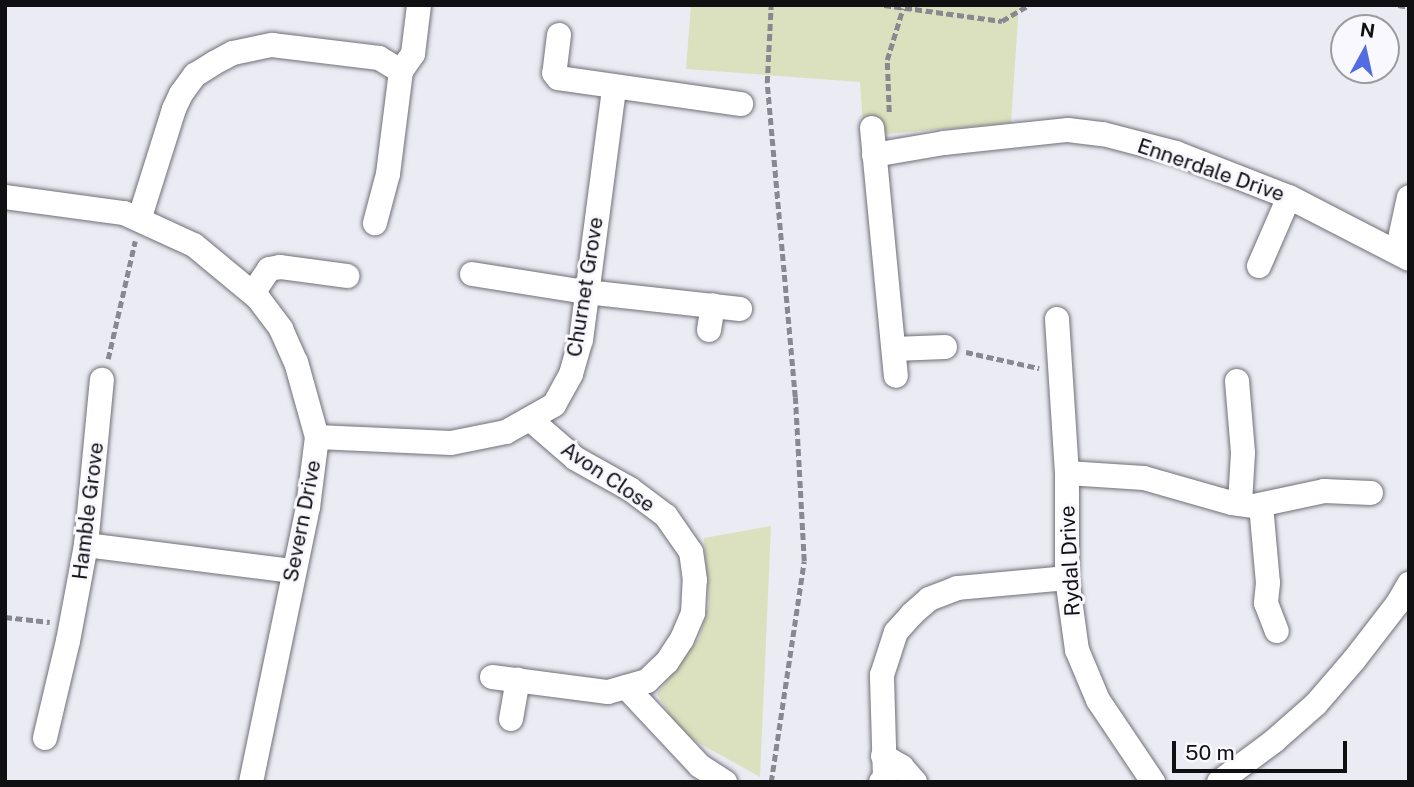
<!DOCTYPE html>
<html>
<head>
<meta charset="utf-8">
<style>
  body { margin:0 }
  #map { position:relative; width:1414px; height:787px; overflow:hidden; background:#ebebf4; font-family:"Public Sans",sans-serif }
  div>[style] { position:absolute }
  .green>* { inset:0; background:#dbe1be }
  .path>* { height:4.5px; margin-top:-2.25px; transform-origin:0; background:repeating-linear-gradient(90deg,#88888f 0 7px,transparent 0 10.5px) }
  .roads { filter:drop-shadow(0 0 2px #706f78) drop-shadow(0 0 2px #706f78) }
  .minor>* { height:24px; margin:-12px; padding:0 12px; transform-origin:12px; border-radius:12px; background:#fff }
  span { translate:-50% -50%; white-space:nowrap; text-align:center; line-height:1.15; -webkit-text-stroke:6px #f9f8fe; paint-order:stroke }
  .street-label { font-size:21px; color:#101013 }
  .frame { position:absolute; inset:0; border:7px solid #101013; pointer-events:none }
  .north { position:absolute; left:1330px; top:14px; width:70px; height:70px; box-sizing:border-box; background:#f9f8fe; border:2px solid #9c9ba0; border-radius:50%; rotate:8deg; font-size:19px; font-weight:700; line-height:28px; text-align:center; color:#101013 }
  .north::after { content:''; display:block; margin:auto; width:24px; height:32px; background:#536ce1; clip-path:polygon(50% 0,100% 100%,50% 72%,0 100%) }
  .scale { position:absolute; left:1172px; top:741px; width:175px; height:32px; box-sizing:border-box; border:4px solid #101013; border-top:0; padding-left:9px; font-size:21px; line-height:24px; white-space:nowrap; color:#101013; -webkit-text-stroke:5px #f9f8fe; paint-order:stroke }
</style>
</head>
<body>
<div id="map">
  <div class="green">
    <div style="clip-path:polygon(691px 5px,1019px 5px,1011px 123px,887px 134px,877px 125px,863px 125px,860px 82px,686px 69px)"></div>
    <div style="clip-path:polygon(771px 526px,760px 777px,681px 733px,657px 694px,699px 638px,709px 604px,704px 538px)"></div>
  </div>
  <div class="path">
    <div style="left:884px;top:5px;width:119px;rotate:7.7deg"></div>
    <div style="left:1002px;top:21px;width:31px;rotate:-31deg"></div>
    <div style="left:1398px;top:5px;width:11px;rotate:10deg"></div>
    <div style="left:889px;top:112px;width:52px;rotate:-92.2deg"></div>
    <div style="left:887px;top:60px;width:54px;rotate:-72.9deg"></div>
    <div style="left:966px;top:352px;width:75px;rotate:12.4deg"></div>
    <div style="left:108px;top:359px;width:121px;rotate:-77.1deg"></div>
    <div style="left:5px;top:617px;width:45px;rotate:6.3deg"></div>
    <div style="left:771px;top:782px;width:223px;rotate:-81.5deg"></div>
    <div style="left:804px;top:561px;width:164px;rotate:-93.1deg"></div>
    <div style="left:795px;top:397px;width:315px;rotate:-95.1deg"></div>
    <div style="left:767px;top:83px;width:78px;rotate:-87.1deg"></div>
  </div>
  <div class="roads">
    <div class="minor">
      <div style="left:559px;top:35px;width:38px;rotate:97deg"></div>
      <div style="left:554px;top:73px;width:6px;rotate:51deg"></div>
      <div style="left:558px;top:78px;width:185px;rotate:8.1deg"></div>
      <div style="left:401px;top:71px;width:21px;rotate:-55deg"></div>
      <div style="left:413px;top:54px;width:49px;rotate:-83deg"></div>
      <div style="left:872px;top:128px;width:249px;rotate:84.5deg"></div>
      <div style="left:874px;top:155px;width:71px;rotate:-9.7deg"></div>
      <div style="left:944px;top:143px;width:125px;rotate:-6deg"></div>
      <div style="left:1068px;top:130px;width:35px;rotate:7deg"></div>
      <div style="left:1103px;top:134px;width:75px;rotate:14.6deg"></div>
      <div style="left:1176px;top:153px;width:121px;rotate:21.3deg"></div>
      <div style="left:1289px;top:197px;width:135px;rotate:27.3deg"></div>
      <div style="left:5px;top:197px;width:120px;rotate:7.7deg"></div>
      <div style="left:124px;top:213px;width:77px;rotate:24.6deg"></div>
      <div style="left:194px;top:245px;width:83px;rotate:39.6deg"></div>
      <div style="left:258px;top:298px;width:39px;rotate:53deg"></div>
      <div style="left:281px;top:329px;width:36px;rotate:66deg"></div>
      <div style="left:296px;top:362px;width:78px;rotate:74.4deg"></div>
      <div style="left:317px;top:437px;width:71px;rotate:97.3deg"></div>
      <div style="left:308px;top:507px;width:281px;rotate:101.7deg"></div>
      <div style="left:140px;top:217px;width:113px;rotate:-72.5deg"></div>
      <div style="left:174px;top:109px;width:17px;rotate:-65deg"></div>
      <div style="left:181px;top:94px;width:24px;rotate:-54deg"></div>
      <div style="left:195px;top:75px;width:22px;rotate:-32deg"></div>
      <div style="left:214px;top:63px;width:21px;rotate:-28deg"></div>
      <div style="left:233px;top:53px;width:40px;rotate:-12deg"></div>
      <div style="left:272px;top:45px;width:108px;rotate:6.9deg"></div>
      <div style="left:379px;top:58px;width:26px;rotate:31deg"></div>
      <div style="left:401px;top:71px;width:104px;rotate:97.2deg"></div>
      <div style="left:388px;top:174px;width:51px;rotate:104.9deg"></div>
      <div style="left:1397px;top:252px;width:56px;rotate:-77.7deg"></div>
      <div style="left:1259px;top:266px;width:75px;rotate:-66.5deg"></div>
      <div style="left:472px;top:274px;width:115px;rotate:9deg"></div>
      <div style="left:586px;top:292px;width:155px;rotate:6.3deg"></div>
      <div style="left:253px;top:293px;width:29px;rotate:-56deg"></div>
      <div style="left:269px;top:269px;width:11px;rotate:-10deg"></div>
      <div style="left:280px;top:267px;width:68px;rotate:7.7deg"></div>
      <div style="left:1057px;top:319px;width:154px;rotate:86.3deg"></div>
      <div style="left:1067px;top:473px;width:105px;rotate:90deg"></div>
      <div style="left:1067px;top:578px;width:73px;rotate:82.1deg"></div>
      <div style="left:1077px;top:650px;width:54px;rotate:67.2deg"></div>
      <div style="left:1098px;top:700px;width:99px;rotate:56.1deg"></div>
      <div style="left:709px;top:330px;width:25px;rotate:-81deg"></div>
      <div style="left:894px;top:349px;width:51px;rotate:-2.2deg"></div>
      <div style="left:1237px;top:381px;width:72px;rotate:85.2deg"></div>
      <div style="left:1243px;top:453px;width:51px;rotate:93.4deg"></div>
      <div style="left:317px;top:437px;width:134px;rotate:2.6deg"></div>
      <div style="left:451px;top:443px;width:56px;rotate:-11.3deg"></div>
      <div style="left:506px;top:432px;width:55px;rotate:-29.4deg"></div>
      <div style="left:554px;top:405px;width:35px;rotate:-61deg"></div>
      <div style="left:571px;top:374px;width:35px;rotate:-74deg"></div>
      <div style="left:581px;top:340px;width:254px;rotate:-82.5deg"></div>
      <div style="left:1067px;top:473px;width:77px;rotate:3.7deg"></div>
      <div style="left:1144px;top:478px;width:91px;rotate:15.9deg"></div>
      <div style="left:1232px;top:503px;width:22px;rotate:8deg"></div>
      <div style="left:1254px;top:506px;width:72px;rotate:-12.1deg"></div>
      <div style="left:1324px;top:491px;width:47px;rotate:2.4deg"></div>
      <div style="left:1261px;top:505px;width:78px;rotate:84.9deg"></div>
      <div style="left:1268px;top:583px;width:20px;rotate:96deg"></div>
      <div style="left:1266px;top:603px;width:30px;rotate:69deg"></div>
      <div style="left:86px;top:545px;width:209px;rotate:7.2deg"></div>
      <div style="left:492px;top:677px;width:117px;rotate:7.4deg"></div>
      <div style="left:608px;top:692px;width:41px;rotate:-15.8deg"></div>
      <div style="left:647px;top:681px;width:28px;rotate:-44deg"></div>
      <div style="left:667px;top:662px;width:27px;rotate:-57deg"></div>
      <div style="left:682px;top:639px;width:28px;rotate:-67deg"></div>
      <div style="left:693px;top:613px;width:33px;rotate:-87deg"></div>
      <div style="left:695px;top:580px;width:28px;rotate:-98deg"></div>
      <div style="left:691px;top:552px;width:44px;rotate:-124.8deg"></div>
      <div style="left:666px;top:516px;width:45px;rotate:-143.1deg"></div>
      <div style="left:630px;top:489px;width:62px;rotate:-150.9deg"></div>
      <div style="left:576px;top:459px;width:60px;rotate:-139.1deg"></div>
      <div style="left:626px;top:687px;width:108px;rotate:46.9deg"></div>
      <div style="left:700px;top:766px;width:30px;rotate:33deg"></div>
      <div style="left:511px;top:719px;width:40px;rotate:-80deg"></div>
      <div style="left:45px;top:738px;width:100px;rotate:-76.7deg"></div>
      <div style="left:68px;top:641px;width:98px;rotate:-79.4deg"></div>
      <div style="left:86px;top:545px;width:166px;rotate:-84.5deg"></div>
      <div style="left:883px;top:756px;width:22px;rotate:30deg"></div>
      <div style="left:902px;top:767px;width:20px;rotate:49deg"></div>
      <div style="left:881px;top:782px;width:5px;rotate:-37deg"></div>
      <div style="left:885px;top:779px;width:104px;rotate:-91.7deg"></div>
      <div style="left:882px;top:675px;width:45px;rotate:-72deg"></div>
      <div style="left:896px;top:632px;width:24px;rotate:-48deg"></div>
      <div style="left:912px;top:614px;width:23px;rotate:-41deg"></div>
      <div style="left:929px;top:599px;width:30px;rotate:-21deg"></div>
      <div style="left:957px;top:588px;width:110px;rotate:-5.2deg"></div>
      <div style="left:1219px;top:782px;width:69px;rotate:-36.7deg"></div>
      <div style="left:1274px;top:741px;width:56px;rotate:-41.4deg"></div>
      <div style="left:1316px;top:704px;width:58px;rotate:-49.2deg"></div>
      <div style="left:1354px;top:660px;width:72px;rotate:-52.3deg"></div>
      <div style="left:1398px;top:603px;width:22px;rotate:-60deg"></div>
    </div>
  </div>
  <div class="street-label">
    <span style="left:1211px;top:170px;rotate:19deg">Ennerdale Drive</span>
    <span style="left:585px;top:287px;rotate:-81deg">Churnet Grove</span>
    <span style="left:608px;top:477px;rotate:34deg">Avon Close</span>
    <span style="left:88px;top:511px;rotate:-83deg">Hamble Grove</span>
    <span style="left:302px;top:521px;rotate:-79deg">Severn Drive</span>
    <span style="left:1070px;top:561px;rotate:-93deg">Rydal Drive</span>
  </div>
  <div class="frame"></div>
  <div class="north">N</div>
  <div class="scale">50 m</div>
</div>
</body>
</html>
